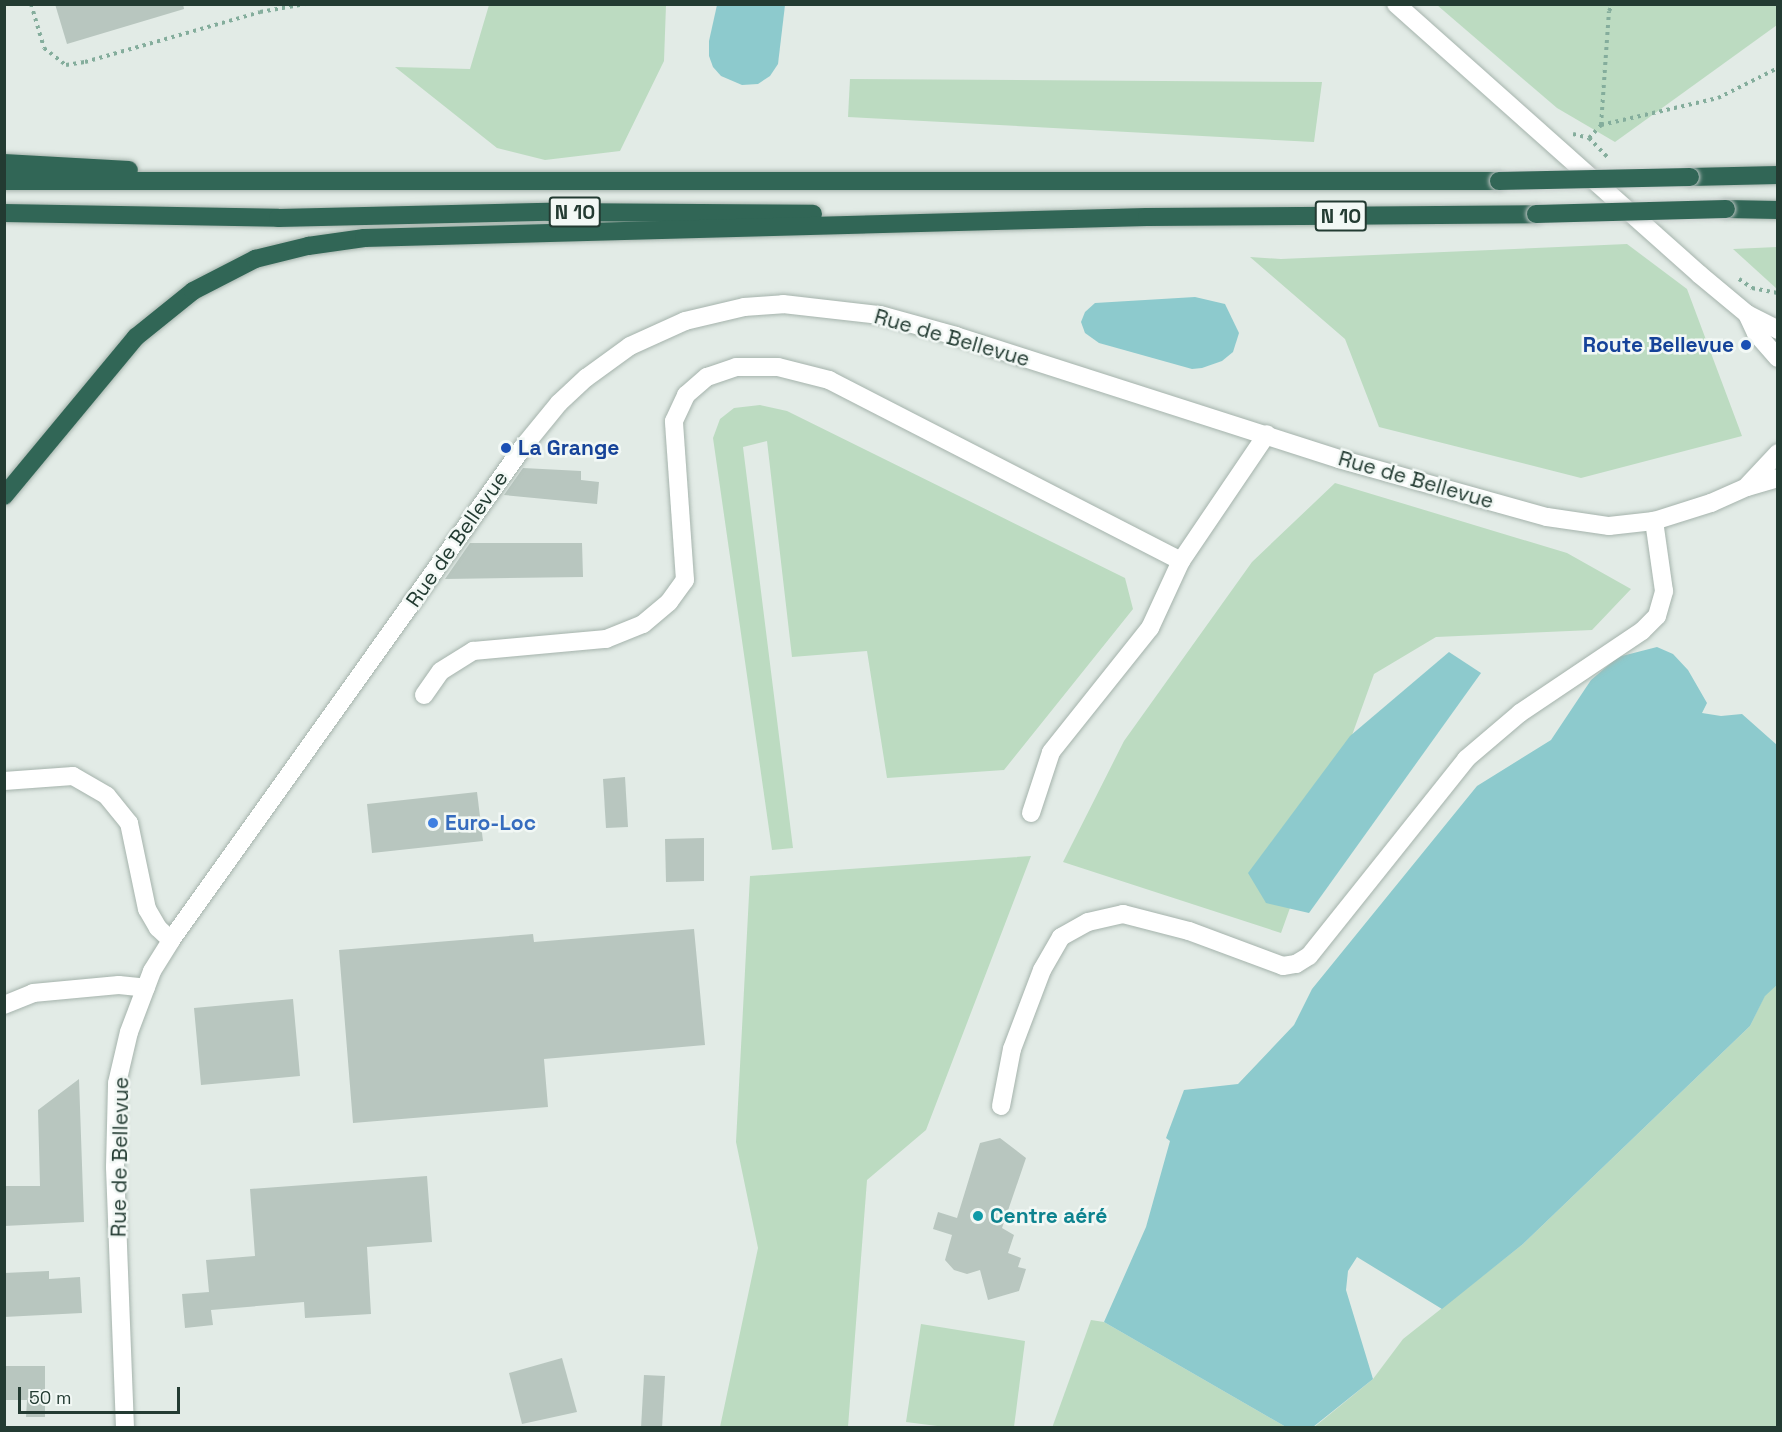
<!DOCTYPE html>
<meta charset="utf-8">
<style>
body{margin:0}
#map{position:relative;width:1782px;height:1432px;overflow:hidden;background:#e2ebe6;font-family:"Space Grotesk",sans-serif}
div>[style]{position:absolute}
.green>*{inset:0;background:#bcdbc1}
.water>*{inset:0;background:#8dcacd}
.building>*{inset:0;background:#b8c6bf}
.path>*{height:4px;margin-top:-2px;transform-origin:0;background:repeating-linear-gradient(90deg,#84ad9c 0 3px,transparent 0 7.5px)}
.roads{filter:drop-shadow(0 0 2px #a5b3ac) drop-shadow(0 0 2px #a5b3ac)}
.minor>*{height:18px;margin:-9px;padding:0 9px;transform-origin:9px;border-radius:9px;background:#fff}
.highway>*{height:18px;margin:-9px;padding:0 9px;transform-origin:9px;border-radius:9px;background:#316656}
.bridges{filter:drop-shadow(0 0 2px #c1c8c6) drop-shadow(0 0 2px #c1c8c6)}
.highway-bridge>*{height:18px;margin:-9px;padding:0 9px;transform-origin:9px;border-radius:9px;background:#316656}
.dots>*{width:16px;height:16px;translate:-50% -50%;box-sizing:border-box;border:3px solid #f2f8f5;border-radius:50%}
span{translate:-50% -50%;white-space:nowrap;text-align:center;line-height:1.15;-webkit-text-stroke:5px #f2f8f5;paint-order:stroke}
.shield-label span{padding:2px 4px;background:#f2f8f5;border:2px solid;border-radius:4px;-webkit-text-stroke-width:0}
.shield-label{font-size:20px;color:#233b32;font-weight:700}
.street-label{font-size:21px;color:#233b32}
.transit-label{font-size:21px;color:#164399;font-weight:700}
.right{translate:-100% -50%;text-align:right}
.left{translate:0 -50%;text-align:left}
.shop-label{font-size:21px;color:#366cbe;font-weight:700}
.culture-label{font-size:21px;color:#0d838f;font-weight:700}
.frame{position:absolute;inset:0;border:6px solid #233b32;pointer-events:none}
.scale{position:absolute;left:18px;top:1387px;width:162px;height:27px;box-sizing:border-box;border:3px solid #233b32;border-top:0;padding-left:8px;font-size:18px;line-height:21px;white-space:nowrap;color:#233b32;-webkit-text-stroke:4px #f2f8f5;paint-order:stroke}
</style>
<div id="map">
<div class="green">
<i style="clip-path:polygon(489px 5px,666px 5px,664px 61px,620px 151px,545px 160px,497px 148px,395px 67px,470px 69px)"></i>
<i style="clip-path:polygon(1437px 5px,1777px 5px,1777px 25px,1615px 142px,1557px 108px)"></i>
<i style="clip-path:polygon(850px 79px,1322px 82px,1314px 142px,848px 117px)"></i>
<i style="clip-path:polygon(1627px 244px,1687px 289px,1742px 436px,1581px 478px,1379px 427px,1345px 339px,1250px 257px,1281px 259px)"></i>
<i style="clip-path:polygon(1777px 247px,1777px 289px,1733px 249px)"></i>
<i style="clip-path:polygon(760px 405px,787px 411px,1125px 578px,1133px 609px,1004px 770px,887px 778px,867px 651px,792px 657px,767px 441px,743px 447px,793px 848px,772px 850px,713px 438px,720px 419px,734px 408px)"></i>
<i style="clip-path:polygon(1335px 483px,1567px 553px,1631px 589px,1592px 630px,1436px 637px,1374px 674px,1281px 933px,1063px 862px,1124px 741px,1252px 562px)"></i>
<i style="clip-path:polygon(1031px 856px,926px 1130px,867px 1180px,848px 1427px,720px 1427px,758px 1248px,736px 1142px,750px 876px)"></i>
<i style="clip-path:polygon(1777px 985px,1777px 1427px,1313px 1428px,1373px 1379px,1403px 1339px,1523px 1244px,1750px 1026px,1765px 995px)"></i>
<i style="clip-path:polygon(1091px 1320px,1104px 1322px,1286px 1427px,1052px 1428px)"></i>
<i style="clip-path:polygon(921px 1324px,1025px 1341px,1014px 1427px,945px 1427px,906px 1422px)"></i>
</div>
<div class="water">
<i style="clip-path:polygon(717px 5px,785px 5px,778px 64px,770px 76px,758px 84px,742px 85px,721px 76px,713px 67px,709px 56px,709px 41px)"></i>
<i style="clip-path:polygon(1195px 297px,1225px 304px,1239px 333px,1233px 352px,1222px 361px,1202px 368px,1192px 369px,1099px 343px,1085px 333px,1081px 322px,1085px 312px,1095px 303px)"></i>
<i style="clip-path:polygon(1657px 647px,1673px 654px,1688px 670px,1707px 703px,1702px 713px,1721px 716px,1742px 714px,1777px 745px,1777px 985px,1765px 996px,1750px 1026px,1523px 1244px,1442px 1309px,1357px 1257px,1348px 1271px,1346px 1290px,1373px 1379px,1313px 1427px,1286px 1427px,1104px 1322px,1146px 1227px,1170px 1141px,1166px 1138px,1184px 1090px,1238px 1084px,1294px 1025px,1312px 989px,1477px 786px,1551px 740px,1591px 680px,1618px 657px)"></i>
<i style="clip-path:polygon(1449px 652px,1481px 673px,1309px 913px,1266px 903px,1248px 873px,1350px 736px)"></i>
</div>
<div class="building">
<i style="clip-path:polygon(55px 4px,183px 4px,184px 9px,67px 44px)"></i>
<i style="clip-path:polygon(523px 468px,581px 471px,581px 480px,599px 482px,597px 504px,504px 495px)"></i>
<i style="clip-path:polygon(470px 543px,582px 543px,583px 577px,445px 579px)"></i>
<i style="clip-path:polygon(625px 777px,628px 827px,606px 828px,603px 779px)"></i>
<i style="clip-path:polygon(477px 792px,483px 841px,372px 853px,367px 804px)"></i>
<i style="clip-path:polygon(704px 838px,704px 881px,666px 882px,665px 839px)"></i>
<i style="clip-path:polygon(694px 929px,705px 1045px,544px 1059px,548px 1107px,353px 1123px,339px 950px,533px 934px,534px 942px)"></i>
<i style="clip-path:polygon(293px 999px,300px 1076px,201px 1085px,194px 1008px)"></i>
<i style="clip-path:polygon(79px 1079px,84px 1222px,4px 1226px,4px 1186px,40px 1186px,38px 1110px)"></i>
<i style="clip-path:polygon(1000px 1138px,1026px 1158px,1002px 1228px,1014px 1235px,1008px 1253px,1021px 1258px,1018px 1267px,1026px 1269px,1019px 1291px,988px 1300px,980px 1270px,967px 1274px,954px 1270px,945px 1260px,952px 1235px,933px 1229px,938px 1212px,957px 1218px,980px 1143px)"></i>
<i style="clip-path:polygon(427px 1176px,432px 1242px,367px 1247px,371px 1314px,305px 1318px,304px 1302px,211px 1310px,213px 1325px,185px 1328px,182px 1294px,209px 1292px,206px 1260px,255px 1256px,250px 1189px)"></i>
<i style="clip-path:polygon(49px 1271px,49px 1279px,80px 1277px,82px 1313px,4px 1317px,4px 1273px)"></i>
<i style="clip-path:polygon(562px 1358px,577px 1412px,522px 1424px,509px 1373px)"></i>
<i style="clip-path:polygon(4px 1366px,45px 1366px,45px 1417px,26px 1417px,27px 1400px,4px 1400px)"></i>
<i style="clip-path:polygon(644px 1375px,665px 1376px,662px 1428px,641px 1428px)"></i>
</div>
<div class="path">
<i style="left:31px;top:4px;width:46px;rotate:73.5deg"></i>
<i style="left:44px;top:48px;width:28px;rotate:38deg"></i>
<i style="left:66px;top:65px;width:19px;rotate:-9deg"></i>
<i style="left:85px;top:62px;width:182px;rotate:-15.9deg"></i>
<i style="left:260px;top:12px;width:46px;rotate:-10.1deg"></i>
<i style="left:1601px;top:125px;width:114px;rotate:-86deg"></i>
<i style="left:1609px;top:11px;width:8px;rotate:-60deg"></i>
<i style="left:1573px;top:134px;width:16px;rotate:14deg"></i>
<i style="left:1589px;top:138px;width:18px;rotate:-47deg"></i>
<i style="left:1601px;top:125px;width:120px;rotate:-13deg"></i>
<i style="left:1718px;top:98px;width:67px;rotate:-26.6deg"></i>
<i style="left:1589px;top:138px;width:29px;rotate:46deg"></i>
<i style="left:1739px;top:279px;width:16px;rotate:35deg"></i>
<i style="left:1752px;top:288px;width:26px;rotate:11deg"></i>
</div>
<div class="roads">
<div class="minor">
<i style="left:1396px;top:4px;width:406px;rotate:41.7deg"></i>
<i style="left:1699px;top:274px;width:62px;rotate:39.8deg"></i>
<i style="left:1747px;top:314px;width:35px;rotate:27deg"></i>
<i style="left:1747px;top:314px;width:21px;rotate:65deg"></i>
<i style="left:1756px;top:333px;width:33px;rotate:49deg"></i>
<i style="left:1748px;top:485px;width:44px;rotate:-46.8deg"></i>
<i style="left:424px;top:695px;width:29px;rotate:-55deg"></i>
<i style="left:441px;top:671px;width:38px;rotate:-32deg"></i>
<i style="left:473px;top:651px;width:134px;rotate:-5.2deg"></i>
<i style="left:606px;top:639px;width:40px;rotate:-22deg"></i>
<i style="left:643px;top:624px;width:34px;rotate:-40deg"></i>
<i style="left:669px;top:602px;width:27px;rotate:-54deg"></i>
<i style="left:685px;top:580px;width:159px;rotate:-94deg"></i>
<i style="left:674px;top:421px;width:29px;rotate:-65deg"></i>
<i style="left:686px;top:395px;width:28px;rotate:-41deg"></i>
<i style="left:707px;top:377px;width:31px;rotate:-19deg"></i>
<i style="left:736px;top:367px;width:42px"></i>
<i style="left:778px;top:367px;width:53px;rotate:14.3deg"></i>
<i style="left:829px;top:380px;width:396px;rotate:27.2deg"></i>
<i style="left:4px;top:781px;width:69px;rotate:-4.1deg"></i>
<i style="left:73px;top:776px;width:39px;rotate:30deg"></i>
<i style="left:107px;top:796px;width:35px;rotate:51deg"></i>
<i style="left:129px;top:823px;width:88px;rotate:78.2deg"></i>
<i style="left:147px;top:909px;width:22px;rotate:60deg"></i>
<i style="left:158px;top:928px;width:18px;rotate:43deg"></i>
<i style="left:1031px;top:813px;width:64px;rotate:-71.8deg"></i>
<i style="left:1051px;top:752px;width:159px;rotate:-51.4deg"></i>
<i style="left:1150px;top:628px;width:74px;rotate:-65.2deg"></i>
<i style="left:1181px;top:561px;width:153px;rotate:-55.9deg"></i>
<i style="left:4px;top:1005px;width:31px;rotate:-22deg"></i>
<i style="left:33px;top:993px;width:86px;rotate:-5.3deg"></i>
<i style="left:119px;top:985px;width:27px;rotate:6deg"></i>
<i style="left:1001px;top:1106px;width:58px;rotate:-79.1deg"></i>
<i style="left:1012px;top:1049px;width:85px;rotate:-69.2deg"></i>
<i style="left:1042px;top:970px;width:38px;rotate:-60deg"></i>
<i style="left:1061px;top:937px;width:31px;rotate:-29deg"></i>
<i style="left:1088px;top:922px;width:36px;rotate:-13deg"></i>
<i style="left:1123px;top:914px;width:68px;rotate:14.4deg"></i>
<i style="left:1189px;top:931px;width:100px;rotate:20.4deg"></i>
<i style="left:1283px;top:966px;width:13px;rotate:-9deg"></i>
<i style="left:1296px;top:964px;width:15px;rotate:-32deg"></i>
<i style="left:1309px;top:956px;width:252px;rotate:-51.4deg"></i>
<i style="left:1466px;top:759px;width:71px;rotate:-40.4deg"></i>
<i style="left:1520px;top:713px;width:147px;rotate:-33.9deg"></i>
<i style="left:1642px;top:631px;width:21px;rotate:-45deg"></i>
<i style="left:1657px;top:616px;width:26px;rotate:-74deg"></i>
<i style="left:1664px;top:591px;width:71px;rotate:-98.1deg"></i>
<i style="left:125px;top:1428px;width:261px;rotate:-92.2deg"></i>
<i style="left:115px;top:1167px;width:84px;rotate:-88.6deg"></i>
<i style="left:117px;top:1083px;width:52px;rotate:-76.8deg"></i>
<i style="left:129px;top:1032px;width:65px;rotate:-69.3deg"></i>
<i style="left:152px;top:971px;width:36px;rotate:-58deg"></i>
<i style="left:171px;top:940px;width:606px;rotate:-54.47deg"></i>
<i style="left:523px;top:447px;width:57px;rotate:-50.7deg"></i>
<i style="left:559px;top:403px;width:37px;rotate:-43deg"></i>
<i style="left:586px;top:378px;width:54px;rotate:-36deg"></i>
<i style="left:630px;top:346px;width:60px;rotate:-24.4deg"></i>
<i style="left:685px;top:321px;width:61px;rotate:-13.3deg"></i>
<i style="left:744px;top:307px;width:39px;rotate:-4deg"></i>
<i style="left:783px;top:304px;width:98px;rotate:6.5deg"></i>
<i style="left:880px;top:315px;width:79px;rotate:15.4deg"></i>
<i style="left:956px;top:336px;width:402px;rotate:17.8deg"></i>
<i style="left:1339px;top:459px;width:216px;rotate:15.6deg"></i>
<i style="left:1547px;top:517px;width:63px;rotate:8.3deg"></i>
<i style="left:1609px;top:526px;width:45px;rotate:-6.3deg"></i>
<i style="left:1654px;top:521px;width:60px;rotate:-17.5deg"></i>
<i style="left:1711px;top:503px;width:39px;rotate:-24deg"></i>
<i style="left:1747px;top:487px;width:32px;rotate:-16deg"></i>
</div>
<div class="highway">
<i style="left:4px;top:163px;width:125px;rotate:3.2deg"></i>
<i style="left:1690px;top:177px;width:88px;rotate:-1.3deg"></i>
<i style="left:4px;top:181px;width:1495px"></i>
<i style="left:1726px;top:209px;width:52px;rotate:1.1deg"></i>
<i style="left:4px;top:213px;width:274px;rotate:1deg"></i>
<i style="left:278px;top:218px;width:271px;rotate:-1.3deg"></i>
<i style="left:549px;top:212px;width:264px;rotate:0.4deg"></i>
<i style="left:4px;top:496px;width:207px;rotate:-50.3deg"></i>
<i style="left:136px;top:337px;width:73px;rotate:-38.9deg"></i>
<i style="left:193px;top:291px;width:70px;rotate:-27.3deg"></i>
<i style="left:255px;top:259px;width:55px;rotate:-13.8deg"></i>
<i style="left:308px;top:246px;width:57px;rotate:-8.1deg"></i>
<i style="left:364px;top:238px;width:783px;rotate:-1.54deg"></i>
<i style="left:1147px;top:217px;width:389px;rotate:-0.4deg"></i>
</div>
</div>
<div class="bridges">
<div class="highway-bridge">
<i style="left:1499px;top:181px;width:191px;rotate:-1.2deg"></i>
<i style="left:1536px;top:214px;width:190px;rotate:-1.5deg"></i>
</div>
</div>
<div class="dots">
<i style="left:1746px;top:345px;background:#1a4fb4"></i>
<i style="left:506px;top:448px;background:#1a4fb4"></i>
<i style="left:433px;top:823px;background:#3f7fe0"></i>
<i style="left:978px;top:1216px;background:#0f9aa8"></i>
</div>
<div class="shield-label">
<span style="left:575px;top:212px">N 10</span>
<span style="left:1341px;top:216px">N 10</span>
</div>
<div class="street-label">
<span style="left:952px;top:338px;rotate:16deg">Rue de Bellevue</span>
<span style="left:1416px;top:480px;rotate:16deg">Rue de Bellevue</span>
<span style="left:457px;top:539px;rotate:-55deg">Rue de Bellevue</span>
<span style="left:120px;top:1157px;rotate:-89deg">Rue de Bellevue</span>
</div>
<div class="transit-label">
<span class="right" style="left:1734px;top:345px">Route Bellevue</span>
<span class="left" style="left:518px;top:448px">La Grange</span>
</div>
<div class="shop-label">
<span class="left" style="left:445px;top:823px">Euro-Loc</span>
</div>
<div class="culture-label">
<span class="left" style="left:990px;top:1216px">Centre aéré</span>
</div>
<div class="frame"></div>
<div class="scale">50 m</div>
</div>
